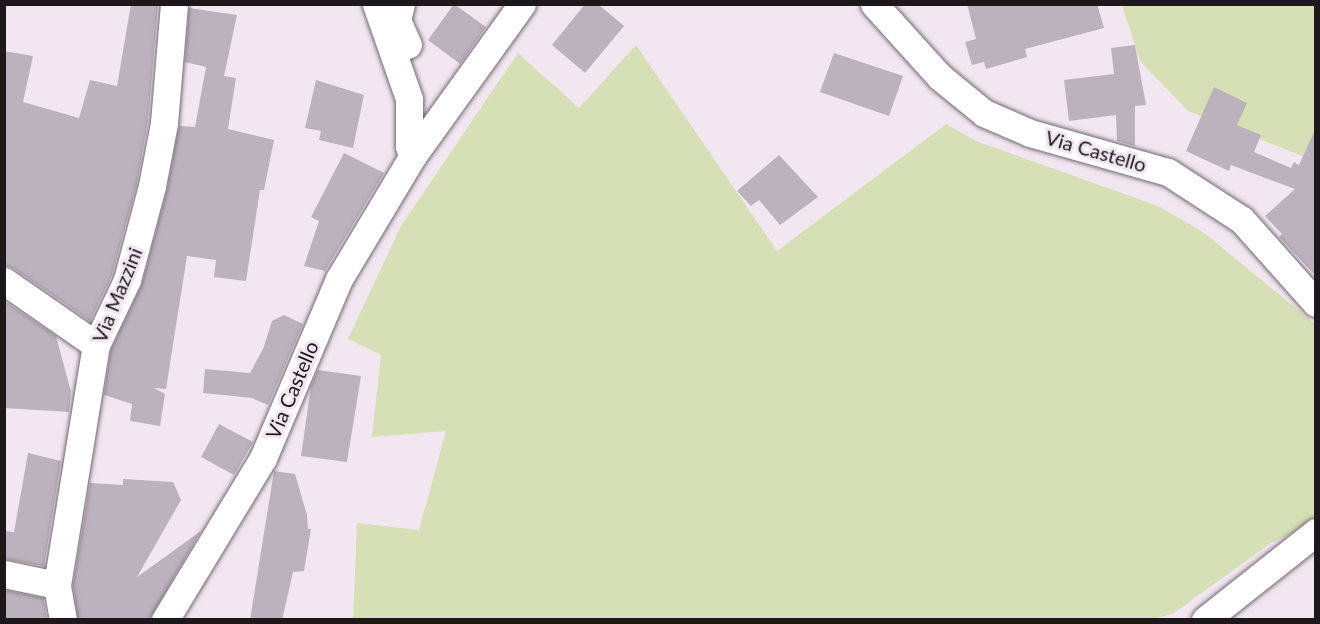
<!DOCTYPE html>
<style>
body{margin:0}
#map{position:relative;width:1320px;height:624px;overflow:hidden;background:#f2e7f0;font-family:Lato,sans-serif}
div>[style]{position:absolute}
.green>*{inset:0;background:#d7dfb7}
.building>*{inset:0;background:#bbb2bd}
.roads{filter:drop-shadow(0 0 2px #726871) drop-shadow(0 0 2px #726871)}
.minor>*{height:27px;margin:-13.5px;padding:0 13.5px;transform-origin:13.5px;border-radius:13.5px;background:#fff}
span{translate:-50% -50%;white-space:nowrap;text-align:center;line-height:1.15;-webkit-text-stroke:6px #f2e7f0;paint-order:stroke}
.street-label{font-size:20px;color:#1c181c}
.frame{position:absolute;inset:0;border:6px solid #1c181c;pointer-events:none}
</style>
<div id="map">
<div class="green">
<i style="clip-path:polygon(1122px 5px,1315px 5px,1315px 161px,1188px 111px,1140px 61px)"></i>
<i style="clip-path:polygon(636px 45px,777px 251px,946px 124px,976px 141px,1158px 206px,1203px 232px,1315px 324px,1315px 523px,1271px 543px,1174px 613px,1155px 619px,353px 619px,357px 523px,419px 530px,446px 431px,372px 437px,381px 355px,348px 339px,401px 226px,518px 53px,579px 108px)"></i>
</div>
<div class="building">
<i style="clip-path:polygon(131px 4px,158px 4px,148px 121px,137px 183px,112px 275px,90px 321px,13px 268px,4px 265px,4px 51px,33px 56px,23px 102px,79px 118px,90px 80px,117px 86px)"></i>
<i style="clip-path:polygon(454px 4px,486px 27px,460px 64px,428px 40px)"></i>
<i style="clip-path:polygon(585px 4px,598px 4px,624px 26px,585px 73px,552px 45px)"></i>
<i style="clip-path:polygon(967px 4px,1097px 4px,1104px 28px,1025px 49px,1027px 57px,986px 69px,984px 62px,972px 65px,965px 42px,976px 39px)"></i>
<i style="clip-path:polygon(189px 8px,237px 15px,224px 76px,236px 78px,228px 129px,274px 140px,264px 190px,260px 190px,246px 281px,214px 277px,216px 260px,187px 256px,166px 389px,154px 388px,165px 394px,160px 426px,130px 421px,132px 404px,104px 395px,111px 350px,142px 284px,167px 190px,179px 126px,195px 127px,206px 67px,185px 62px)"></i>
<i style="clip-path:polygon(1135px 45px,1146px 105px,1135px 106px,1135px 146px,1117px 141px,1116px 115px,1069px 121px,1064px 80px,1114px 74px,1111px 48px)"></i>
<i style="clip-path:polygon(834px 53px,903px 76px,889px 116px,820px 92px)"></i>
<i style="clip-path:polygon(316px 80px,364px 95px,353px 148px,319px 140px,321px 131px,305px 128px)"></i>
<i style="clip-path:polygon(1214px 87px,1247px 103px,1237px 125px,1261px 135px,1254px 152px,1291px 168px,1294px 162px,1299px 165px,1316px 128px,1316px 276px,1279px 237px,1282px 234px,1265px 216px,1295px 189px,1231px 165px,1229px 171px,1186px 151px)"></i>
<i style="clip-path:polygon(344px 153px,384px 173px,325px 271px,304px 266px,319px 221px,311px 217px)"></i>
<i style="clip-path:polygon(779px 155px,818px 197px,780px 225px,759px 200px,751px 206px,737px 191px)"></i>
<i style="clip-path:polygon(4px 301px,56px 336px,71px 392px,69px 412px,4px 408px)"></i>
<i style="clip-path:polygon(284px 315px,303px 324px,268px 405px,252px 398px,203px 393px,205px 369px,250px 373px,263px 349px,272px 321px)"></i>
<i style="clip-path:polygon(318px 370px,361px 376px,347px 462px,301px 456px,311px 386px)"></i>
<i style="clip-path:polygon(219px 424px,253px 442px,234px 475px,201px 457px)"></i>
<i style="clip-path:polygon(28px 453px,61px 461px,44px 566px,4px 559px,4px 531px,14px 532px)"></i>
<i style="clip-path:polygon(274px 471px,295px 474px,307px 515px,308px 529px,311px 529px,304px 571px,293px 572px,282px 620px,250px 620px)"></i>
<i style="clip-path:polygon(123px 479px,173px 482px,181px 500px,137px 577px,201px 531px,149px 620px,78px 620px,73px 585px,90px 483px,123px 485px)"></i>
<i style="clip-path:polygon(4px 590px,43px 598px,47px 620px,4px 620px)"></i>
</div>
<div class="roads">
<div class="minor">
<i style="left:376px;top:4px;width:101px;rotate:70.8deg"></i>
<i style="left:409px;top:99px;width:47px;rotate:90deg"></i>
<i style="left:409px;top:146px;width:11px;rotate:75deg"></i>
<i style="left:401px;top:4px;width:16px;rotate:104deg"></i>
<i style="left:397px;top:20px;width:27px;rotate:66deg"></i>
<i style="left:874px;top:4px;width:98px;rotate:47.9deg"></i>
<i style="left:940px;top:77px;width:57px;rotate:39.3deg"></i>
<i style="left:984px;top:113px;width:50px;rotate:23.5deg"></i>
<i style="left:1030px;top:133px;width:143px;rotate:15.8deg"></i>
<i style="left:1168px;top:172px;width:88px;rotate:33deg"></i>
<i style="left:1242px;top:220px;width:111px;rotate:48.3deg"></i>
<i style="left:4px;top:281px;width:112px;rotate:34.8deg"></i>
<i style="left:4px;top:574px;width:54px;rotate:11.7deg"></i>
<i style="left:63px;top:620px;width:36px;rotate:-100deg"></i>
<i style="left:57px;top:585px;width:243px;rotate:-80.8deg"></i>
<i style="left:96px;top:345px;width:72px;rotate:-64.5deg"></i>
<i style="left:127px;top:280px;width:97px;rotate:-75.1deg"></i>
<i style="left:152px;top:186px;width:64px;rotate:-79.2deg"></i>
<i style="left:164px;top:123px;width:119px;rotate:-85.2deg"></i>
<i style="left:165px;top:620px;width:189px;rotate:-58.8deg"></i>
<i style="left:263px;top:458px;width:194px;rotate:-67deg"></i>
<i style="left:339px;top:279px;width:142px;rotate:-59.1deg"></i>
<i style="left:412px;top:157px;width:188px;rotate:-54.3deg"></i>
<i style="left:1205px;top:620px;width:142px;rotate:-38.4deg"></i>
</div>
</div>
<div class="street-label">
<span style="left:1096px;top:151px;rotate:16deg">Via Castello</span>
<span style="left:117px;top:295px;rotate:-68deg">Via Mazzini</span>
<span style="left:292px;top:390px;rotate:-67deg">Via Castello</span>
</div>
<div class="frame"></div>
</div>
